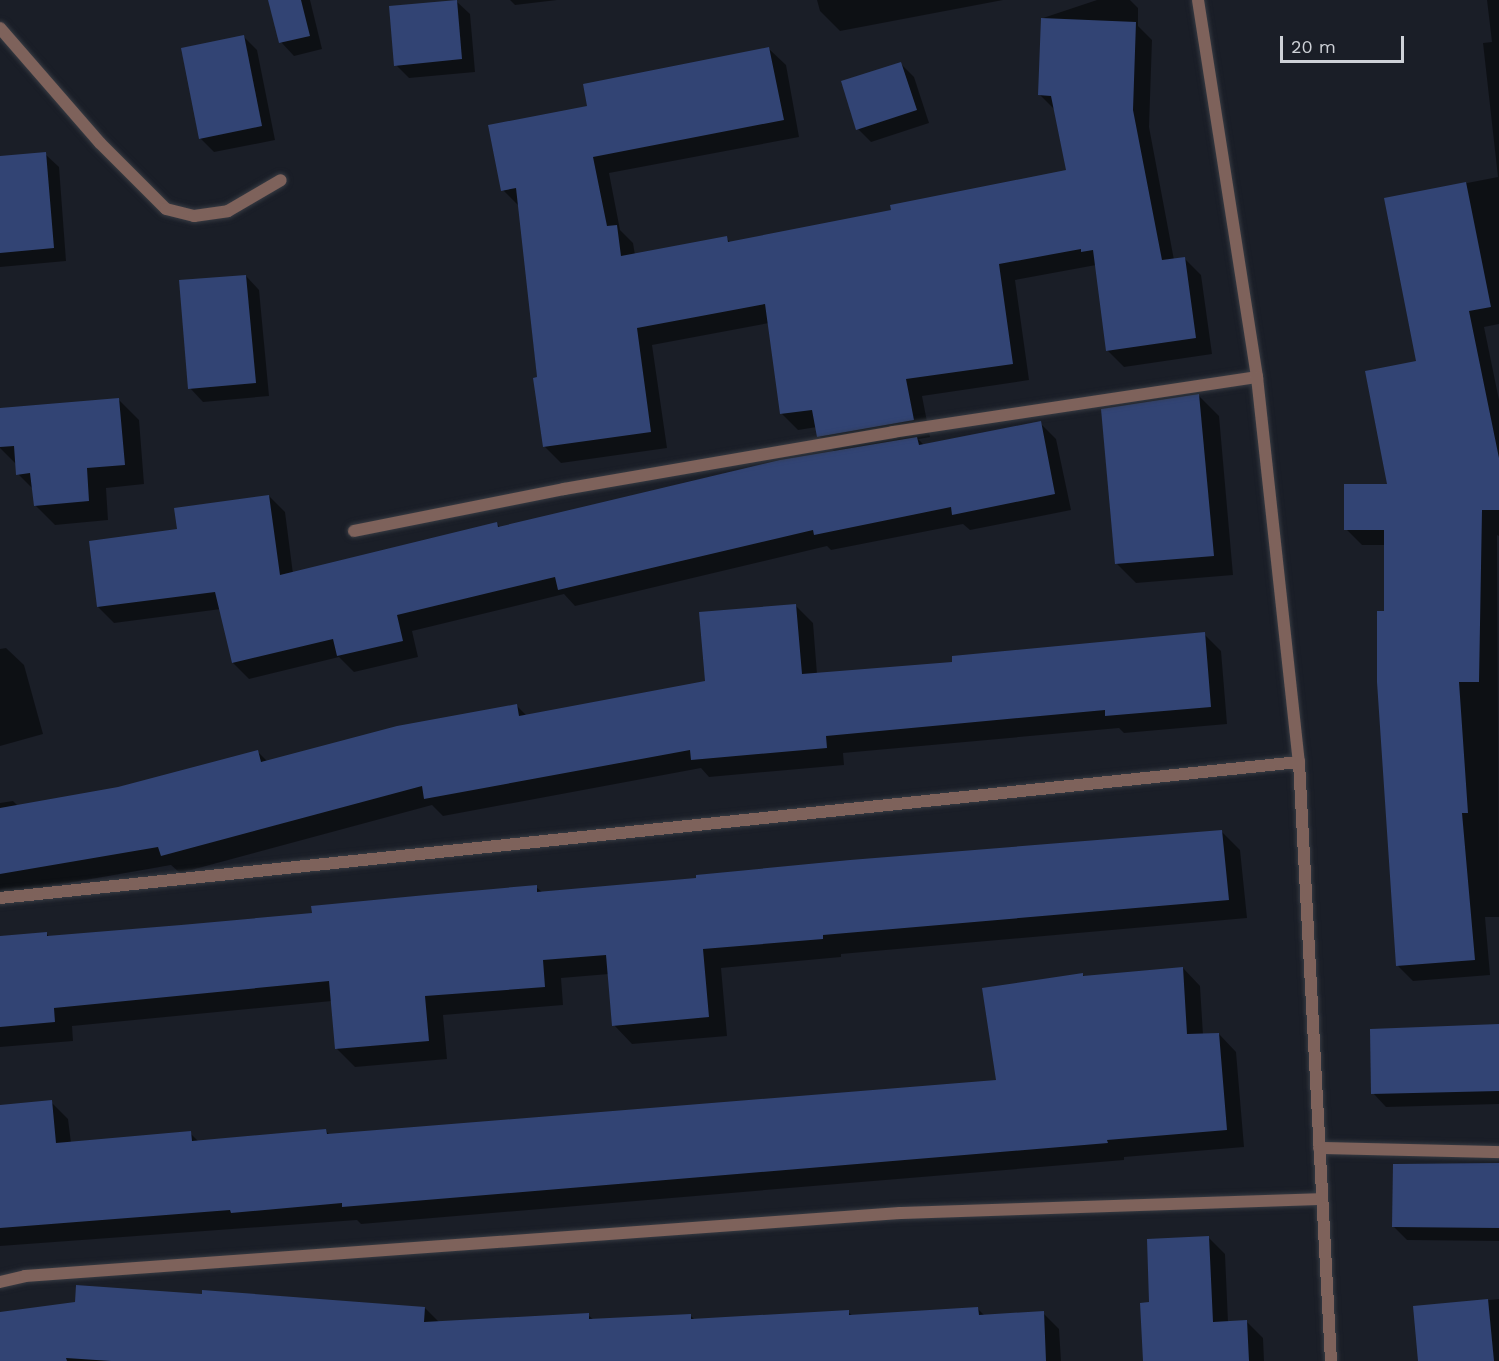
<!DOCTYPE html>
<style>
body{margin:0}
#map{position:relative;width:1499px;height:1361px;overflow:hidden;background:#1a1e27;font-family:"Work Sans",sans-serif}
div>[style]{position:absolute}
.shadow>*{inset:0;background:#0007}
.building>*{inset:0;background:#324474}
.roads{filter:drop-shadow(0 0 2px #373b43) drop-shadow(0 0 2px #373b43)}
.minor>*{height:12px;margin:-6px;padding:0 6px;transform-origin:6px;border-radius:6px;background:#7e625b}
.tertiary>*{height:12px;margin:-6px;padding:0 6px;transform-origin:6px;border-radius:6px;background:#7e625b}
span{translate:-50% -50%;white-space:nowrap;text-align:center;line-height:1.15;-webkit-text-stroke:4.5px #1a1e27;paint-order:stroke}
.scale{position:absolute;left:1280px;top:36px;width:124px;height:27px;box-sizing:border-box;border:3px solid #ced1d7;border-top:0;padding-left:8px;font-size:18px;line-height:21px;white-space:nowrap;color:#ced1d7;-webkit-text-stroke:4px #1a1e27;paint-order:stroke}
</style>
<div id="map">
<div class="shadow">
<i style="clip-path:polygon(270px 0,310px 0,322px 49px,294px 56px,281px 42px)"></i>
<i style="clip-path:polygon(510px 0,557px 0,515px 5px)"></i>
<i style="clip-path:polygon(817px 0,1003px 0,840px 31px,820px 11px)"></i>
<i style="clip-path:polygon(1097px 0,1130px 0,1138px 8px,1138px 26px,1152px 40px,1149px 127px,1174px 260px,1185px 259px,1201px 275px,1212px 354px,1124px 367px,1107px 350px,1096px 265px,1015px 280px,1029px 380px,922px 396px,930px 437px,918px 439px,925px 446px,1040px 423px,1056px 439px,1071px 510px,970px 530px,963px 524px,831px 550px,827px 546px,575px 606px,564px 594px,412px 631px,418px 657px,354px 672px,339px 657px,249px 679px,233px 663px,221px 609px,114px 623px,98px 607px,178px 531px,269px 496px,285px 512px,293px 574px,496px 523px,501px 528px,835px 452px,819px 436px,817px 427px,798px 430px,781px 413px,769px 323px,652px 345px,667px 448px,561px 463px,544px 446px,520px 207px,503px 190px,588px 108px,769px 49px,786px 65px,799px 137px,609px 173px,620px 230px,633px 243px,635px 255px,726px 238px,731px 243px,892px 211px,1067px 171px,1056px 111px,1040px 95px,1043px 18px)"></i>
<i style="clip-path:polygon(1487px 0,1499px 0,1499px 324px,1484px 327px,1499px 400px,1499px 536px,1497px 535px,1499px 917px,1485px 917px,1490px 975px,1413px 981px,1398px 966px,1386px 545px,1362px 545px,1346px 529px,1388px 485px,1417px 362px,1385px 199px,1498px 177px,1483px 43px,1492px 42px)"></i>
<i style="clip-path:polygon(456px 1px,470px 14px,475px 72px,409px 78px,396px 65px)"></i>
<i style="clip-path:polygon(244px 37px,257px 50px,275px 140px,214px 152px,200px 138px)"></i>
<i style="clip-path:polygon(901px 64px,914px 77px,929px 123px,871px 142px,858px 129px)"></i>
<i style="clip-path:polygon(45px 154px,59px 167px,66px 261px,0 267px,0 158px)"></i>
<i style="clip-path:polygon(246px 276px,259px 290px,269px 396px,203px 402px,190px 388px)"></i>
<i style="clip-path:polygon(1199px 396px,1219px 416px,1233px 575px,1136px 583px,1116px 563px)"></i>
<i style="clip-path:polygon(119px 400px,139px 420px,144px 484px,106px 488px,108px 520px,55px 525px,35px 505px,34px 490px,18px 474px,17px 465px,0 448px,0 410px)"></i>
<i style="clip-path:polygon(796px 606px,813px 623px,817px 674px,954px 663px,1204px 634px,1221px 651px,1227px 724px,1124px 733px,1119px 728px,843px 753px,844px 765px,709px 777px,701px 768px,443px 816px,432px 805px,180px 873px,171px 865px,0 895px,0 803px,13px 801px,19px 807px,118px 789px,257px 751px,268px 762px,517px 706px,527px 716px,706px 683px)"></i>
<i style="clip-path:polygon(6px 648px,24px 665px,43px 734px,0 746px,0 649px)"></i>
<i style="clip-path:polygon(1222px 832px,1240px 850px,1247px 918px,841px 954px,841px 957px,721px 968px,727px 1036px,632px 1044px,614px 1025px,609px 974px,561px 978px,563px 1005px,443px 1015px,447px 1059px,355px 1067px,337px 1049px,332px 1001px,72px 1026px,73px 1041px,0 1047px,0 938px,47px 934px,50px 938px,313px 915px,536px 887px,543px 893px)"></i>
<i style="clip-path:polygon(1183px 968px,1200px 986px,1203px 1035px,1219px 1034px,1236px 1052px,1244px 1147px,1124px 1157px,1124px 1160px,361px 1224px,357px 1220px,0 1246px,0 1107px,51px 1102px,68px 1119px,71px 1143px,190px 1133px,199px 1142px,326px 1131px,330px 1135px,998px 1082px,1083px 975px,1085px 977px)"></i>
<i style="clip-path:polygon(1499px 1025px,1499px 1104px,1386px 1107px,1373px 1093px)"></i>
<i style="clip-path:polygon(1499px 1165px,1499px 1241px,1407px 1240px,1394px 1227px)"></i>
<i style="clip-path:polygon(1208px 1237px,1225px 1254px,1228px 1322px,1246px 1321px,1263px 1338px,1264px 1361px,1144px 1361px,1151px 1304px)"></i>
<i style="clip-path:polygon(1499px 1299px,1499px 1361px,1419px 1361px,1415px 1308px)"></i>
<i style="clip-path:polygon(425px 1308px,439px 1322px,588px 1315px,594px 1320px,690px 1315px,695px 1320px,848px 1312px,853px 1316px,978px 1309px,985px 1316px,1043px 1313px,1059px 1329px,1061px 1361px,0 1361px,0 1314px)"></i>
</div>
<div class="building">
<i style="clip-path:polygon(268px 0,301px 0,310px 36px,279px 43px)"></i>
<i style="clip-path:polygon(457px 0,462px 59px,394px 66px,389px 6px)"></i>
<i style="clip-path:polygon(1041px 18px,1136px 22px,1133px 110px,1162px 260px,1185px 257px,1196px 338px,1106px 351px,1093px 250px,1081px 252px,1081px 249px,999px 264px,1013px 364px,906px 379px,914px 420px,817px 437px,812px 410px,780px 414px,765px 304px,637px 328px,651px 432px,543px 447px,533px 378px,537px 377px,516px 188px,501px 191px,488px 125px,587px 106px,583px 84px,769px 47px,784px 120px,593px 157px,607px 226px,617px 225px,621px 256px,727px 236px,728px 242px,891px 210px,890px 205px,1066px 170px,1051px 96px,1038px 95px)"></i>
<i style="clip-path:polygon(244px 35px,262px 126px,199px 139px,181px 48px)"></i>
<i style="clip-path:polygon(901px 62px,917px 110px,856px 130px,841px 81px)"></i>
<i style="clip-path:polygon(46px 152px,54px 248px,0 253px,0 156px)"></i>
<i style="clip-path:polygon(1466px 182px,1491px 307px,1469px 311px,1499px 458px,1499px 510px,1482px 510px,1479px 682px,1459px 682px,1468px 813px,1462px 813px,1475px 960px,1396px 966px,1377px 682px,1377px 611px,1384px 611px,1384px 530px,1344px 530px,1344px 484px,1387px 484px,1365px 371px,1416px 361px,1384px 198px)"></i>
<i style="clip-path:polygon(246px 275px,256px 383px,188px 389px,179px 280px)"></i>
<i style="clip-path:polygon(1199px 394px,1214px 556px,1115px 564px,1101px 409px)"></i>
<i style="clip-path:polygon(119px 398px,125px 465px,87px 468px,89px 501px,34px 506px,30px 473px,16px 475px,14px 446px,0 447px,0 408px)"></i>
<i style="clip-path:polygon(1041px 421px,1055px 494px,952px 515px,951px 507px,814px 535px,813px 530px,558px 590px,555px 577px,397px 615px,403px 641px,337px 656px,333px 639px,232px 663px,215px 592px,97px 607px,89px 541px,177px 529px,174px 508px,269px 495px,280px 575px,497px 522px,498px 527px,780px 460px,917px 437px,919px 445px)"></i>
<i style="clip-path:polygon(796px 604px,802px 674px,952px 662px,952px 656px,1205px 632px,1211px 707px,1105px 716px,1105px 710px,826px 736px,827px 748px,691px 760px,690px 750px,424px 799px,422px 786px,161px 856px,158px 847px,0 874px,0 808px,118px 787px,258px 750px,261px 762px,397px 726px,517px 704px,519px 716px,705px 681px,699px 612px)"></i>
<i style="clip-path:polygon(1222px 830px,1229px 900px,823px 935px,823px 939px,703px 949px,709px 1017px,612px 1026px,606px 955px,543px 960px,545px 987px,425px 996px,429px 1041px,335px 1049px,329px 981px,54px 1008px,55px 1022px,0 1027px,0 936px,47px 932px,47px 936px,181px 925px,312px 913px,311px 906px,426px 895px,537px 885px,537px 892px,696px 878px,696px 875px,850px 860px)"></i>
<i style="clip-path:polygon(1183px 967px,1187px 1034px,1219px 1033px,1227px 1130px,1107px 1140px,1108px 1143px,342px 1207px,342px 1203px,231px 1213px,230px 1210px,0 1228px,0 1105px,52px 1100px,56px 1143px,191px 1131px,192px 1141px,326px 1129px,327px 1134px,996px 1080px,982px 988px,1083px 973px,1083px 976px)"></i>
<i style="clip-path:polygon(1499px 1024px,1499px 1091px,1371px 1094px,1370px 1029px)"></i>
<i style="clip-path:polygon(1499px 1163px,1499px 1228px,1392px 1227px,1393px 1164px)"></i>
<i style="clip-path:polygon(1209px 1236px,1213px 1322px,1247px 1320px,1249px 1361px,1143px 1361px,1140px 1303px,1149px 1302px,1147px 1239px)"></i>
<i style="clip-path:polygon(76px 1285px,202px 1294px,202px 1290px,425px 1307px,424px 1322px,589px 1313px,589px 1319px,691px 1314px,691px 1319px,849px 1310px,849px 1315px,978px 1307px,979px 1315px,1044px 1311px,1046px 1361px,111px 1361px,66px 1358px,67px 1361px,0 1361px,0 1312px,75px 1302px)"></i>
<i style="clip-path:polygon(1488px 1299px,1494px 1361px,1418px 1361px,1413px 1306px)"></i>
</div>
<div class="roads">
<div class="minor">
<i style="left:0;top:28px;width:152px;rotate:49deg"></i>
<i style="left:100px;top:143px;width:93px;rotate:45deg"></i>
<i style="left:166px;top:209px;width:29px;rotate:14deg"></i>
<i style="left:194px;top:216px;width:34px;rotate:-8deg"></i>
<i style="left:228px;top:211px;width:61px;rotate:-30.3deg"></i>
<i style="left:354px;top:531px;width:214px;rotate:-11.3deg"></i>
<i style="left:564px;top:489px;width:334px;rotate:-9.8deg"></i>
<i style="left:893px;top:432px;width:368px;rotate:-8.6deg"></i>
<i style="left:0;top:898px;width:1306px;rotate:-5.98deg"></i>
<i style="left:1319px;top:1148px;width:180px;rotate:1.3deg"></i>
<i style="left:0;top:1282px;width:26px;rotate:-13deg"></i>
<i style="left:25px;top:1276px;width:877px;rotate:-4.12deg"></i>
<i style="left:900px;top:1213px;width:420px;rotate:-1.9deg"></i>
</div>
<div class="tertiary">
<i style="left:1198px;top:0;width:382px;rotate:81.1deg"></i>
<i style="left:1257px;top:377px;width:387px;rotate:83.8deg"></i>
<i style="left:1299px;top:762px;width:600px;rotate:86.94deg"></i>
</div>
</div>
<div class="scale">20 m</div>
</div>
